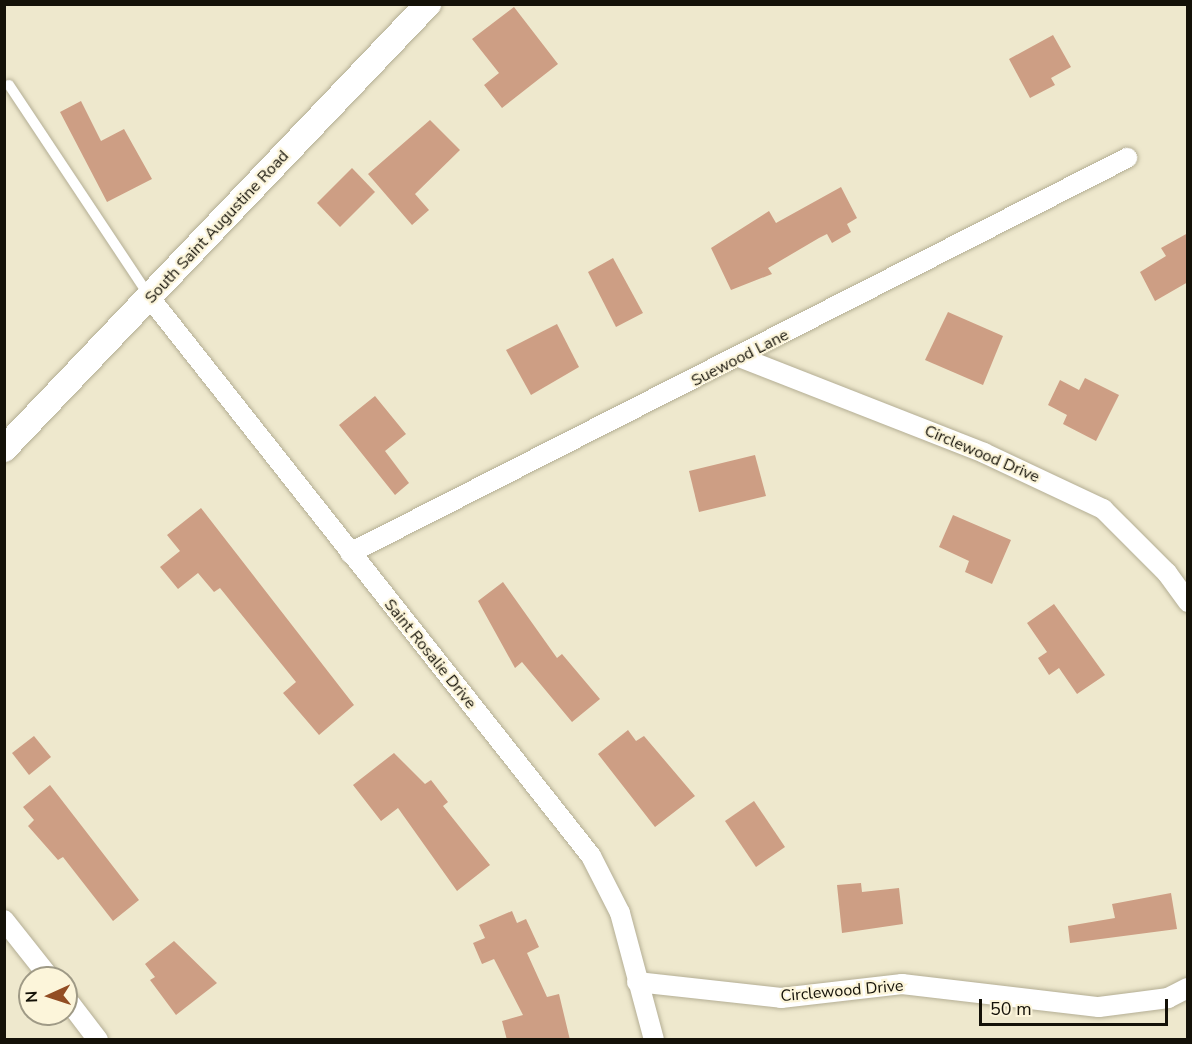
<!DOCTYPE html>
<style>
body{margin:0}
#map{position:relative;width:1192px;height:1044px;overflow:hidden;background:#eee8cd;font-family:"Nunito Sans",sans-serif}
div>[style]{position:absolute}
.building>*{inset:0;background:#cd9e84}
.roads{filter:drop-shadow(0 0 2px #b4ae94) drop-shadow(0 0 2px #b4ae94)}
.service>*{height:10px;margin:-5px;padding:0 5px;transform-origin:5px;border-radius:5px;background:#fff}
.minor>*{height:20px;margin:-10px;padding:0 10px;transform-origin:10px;border-radius:10px;background:#fff}
.tertiary>*{height:26px;margin:-13px;padding:0 13px;transform-origin:13px;border-radius:13px;background:#fff}
span{translate:-50% -50%;white-space:nowrap;text-align:center;line-height:1.15;-webkit-text-stroke:4.5px #fcf5da;paint-order:stroke}
.street-label{font-size:16px;color:#141108}
.frame{position:absolute;inset:0;border:6px solid #141108;pointer-events:none}
.north{position:absolute;left:18px;top:966px;width:60px;height:60px;box-sizing:border-box;background:#fcf5da;border:2px solid #9f9a86;border-radius:50%;rotate:267deg;font-size:16px;font-weight:700;line-height:24px;text-align:center;color:#141108}
.north::after{content:'';display:block;margin:auto;width:21px;height:27px;background:#924d23;clip-path:polygon(50% 0,100% 100%,50% 72%,0 100%)}
.scale{position:absolute;left:979px;top:999px;width:189px;height:27px;box-sizing:border-box;border:3px solid #141108;border-top:0;padding-left:8px;font-size:18px;line-height:21px;white-space:nowrap;color:#141108;-webkit-text-stroke:4px #fcf5da;paint-order:stroke}
</style>
<div id="map">
<div class="building">
<i style="clip-path:polygon(514px 7px,558px 64px,502px 108px,484px 85px,499px 73px,472px 39px)"></i>
<i style="clip-path:polygon(1053px 35px,1071px 67px,1051px 78px,1055px 85px,1030px 98px,1009px 59px)"></i>
<i style="clip-path:polygon(81px 101px,101px 141px,124px 129px,152px 179px,107px 202px,60px 112px)"></i>
<i style="clip-path:polygon(430px 120px,460px 150px,415px 194px,429px 210px,412px 225px,368px 174px)"></i>
<i style="clip-path:polygon(352px 168px,375px 192px,340px 227px,317px 203px)"></i>
<i style="clip-path:polygon(841px 187px,857px 218px,847px 224px,851px 232px,832px 243px,827px 234px,819px 238px,768px 268px,772px 274px,731px 290px,711px 248px,769px 211px,776px 223px)"></i>
<i style="clip-path:polygon(1188px 233px,1188px 282px,1155px 301px,1140px 272px,1166px 256px,1161px 248px)"></i>
<i style="clip-path:polygon(613px 258px,643px 313px,616px 327px,588px 272px)"></i>
<i style="clip-path:polygon(948px 312px,1003px 336px,983px 385px,925px 360px)"></i>
<i style="clip-path:polygon(557px 324px,579px 367px,531px 395px,506px 350px)"></i>
<i style="clip-path:polygon(1085px 378px,1119px 395px,1096px 441px,1063px 424px,1067px 415px,1048px 405px,1060px 380px,1079px 390px)"></i>
<i style="clip-path:polygon(375px 396px,406px 434px,385px 451px,409px 483px,395px 495px,339px 425px)"></i>
<i style="clip-path:polygon(755px 455px,766px 496px,699px 512px,689px 471px)"></i>
<i style="clip-path:polygon(201px 508px,354px 705px,319px 735px,283px 693px,296px 682px,220px 588px,214px 592px,198px 573px,178px 589px,160px 567px,180px 551px,167px 535px)"></i>
<i style="clip-path:polygon(953px 515px,1011px 540px,992px 584px,965px 572px,969px 561px,939px 547px)"></i>
<i style="clip-path:polygon(503px 582px,557px 658px,562px 654px,600px 699px,572px 722px,522px 662px,515px 668px,478px 601px)"></i>
<i style="clip-path:polygon(1054px 604px,1105px 675px,1077px 694px,1059px 668px,1049px 675px,1038px 658px,1047px 652px,1027px 623px)"></i>
<i style="clip-path:polygon(628px 730px,636px 741px,644px 736px,695px 796px,655px 827px,598px 754px)"></i>
<i style="clip-path:polygon(34px 736px,51px 757px,29px 775px,12px 753px)"></i>
<i style="clip-path:polygon(394px 753px,425px 784px,431px 780px,448px 802px,443px 806px,490px 865px,457px 891px,398px 808px,381px 821px,353px 785px)"></i>
<i style="clip-path:polygon(50px 785px,139px 900px,113px 921px,63px 857px,58px 860px,28px 826px,34px 820px,23px 807px)"></i>
<i style="clip-path:polygon(754px 801px,785px 847px,756px 867px,725px 821px)"></i>
<i style="clip-path:polygon(861px 883px,862px 892px,899px 888px,903px 924px,842px 933px,837px 885px)"></i>
<i style="clip-path:polygon(1171px 893px,1177px 929px,1070px 943px,1068px 926px,1115px 918px,1112px 904px)"></i>
<i style="clip-path:polygon(512px 911px,517px 923px,526px 919px,539px 947px,527px 953px,547px 997px,559px 994px,570px 1040px,507px 1040px,502px 1021px,523px 1015px,494px 959px,482px 964px,473px 943px,485px 938px,479px 925px)"></i>
<i style="clip-path:polygon(174px 941px,217px 983px,176px 1015px,150px 980px,155px 977px,145px 964px)"></i>
</div>
<div class="roads">
<div class="service">
<i style="left:9px;top:85px;width:255px;rotate:56.4deg"></i>
</div>
<div class="minor">
<i style="left:150px;top:298px;width:711px;rotate:51.68deg"></i>
<i style="left:591px;top:856px;width:64px;rotate:63deg"></i>
<i style="left:620px;top:913px;width:131px;rotate:75deg"></i>
<i style="left:742px;top:358px;width:260px;rotate:21.4deg"></i>
<i style="left:984px;top:453px;width:132px;rotate:25.2deg"></i>
<i style="left:1103px;top:509px;width:91px;rotate:45deg"></i>
<i style="left:1167px;top:573px;width:36px;rotate:54deg"></i>
<i style="left:350px;top:553px;width:872px;rotate:-26.95deg"></i>
<i style="left:4px;top:920px;width:74px;rotate:51.6deg"></i>
<i style="left:637px;top:982px;width:145px;rotate:6.3deg"></i>
<i style="left:781px;top:998px;width:122px;rotate:-6.6deg"></i>
<i style="left:902px;top:984px;width:198px;rotate:6.7deg"></i>
<i style="left:1099px;top:1007px;width:70px;rotate:-7.4deg"></i>
<i style="left:1168px;top:998px;width:22px;rotate:-27deg"></i>
<i style="left:66px;top:998px;width:53px;rotate:52.7deg"></i>
</div>
<div class="tertiary">
<i style="left:4px;top:449px;width:615px;rotate:-46.38deg"></i>
</div>
</div>
<div class="street-label">
<span style="left:217px;top:227px;rotate:-47deg">South Saint Augustine Road</span>
<span style="left:740px;top:358px;rotate:-27deg">Suewood Lane</span>
<span style="left:982px;top:454px;rotate:23deg">Circlewood Drive</span>
<span style="left:430px;top:654px;rotate:51deg">Saint Rosalie Drive</span>
<span style="left:842px;top:991px;rotate:-5deg">Circlewood Drive</span>
</div>
<div class="frame"></div>
<div class="north">N</div>
<div class="scale">50 m</div>
</div>
